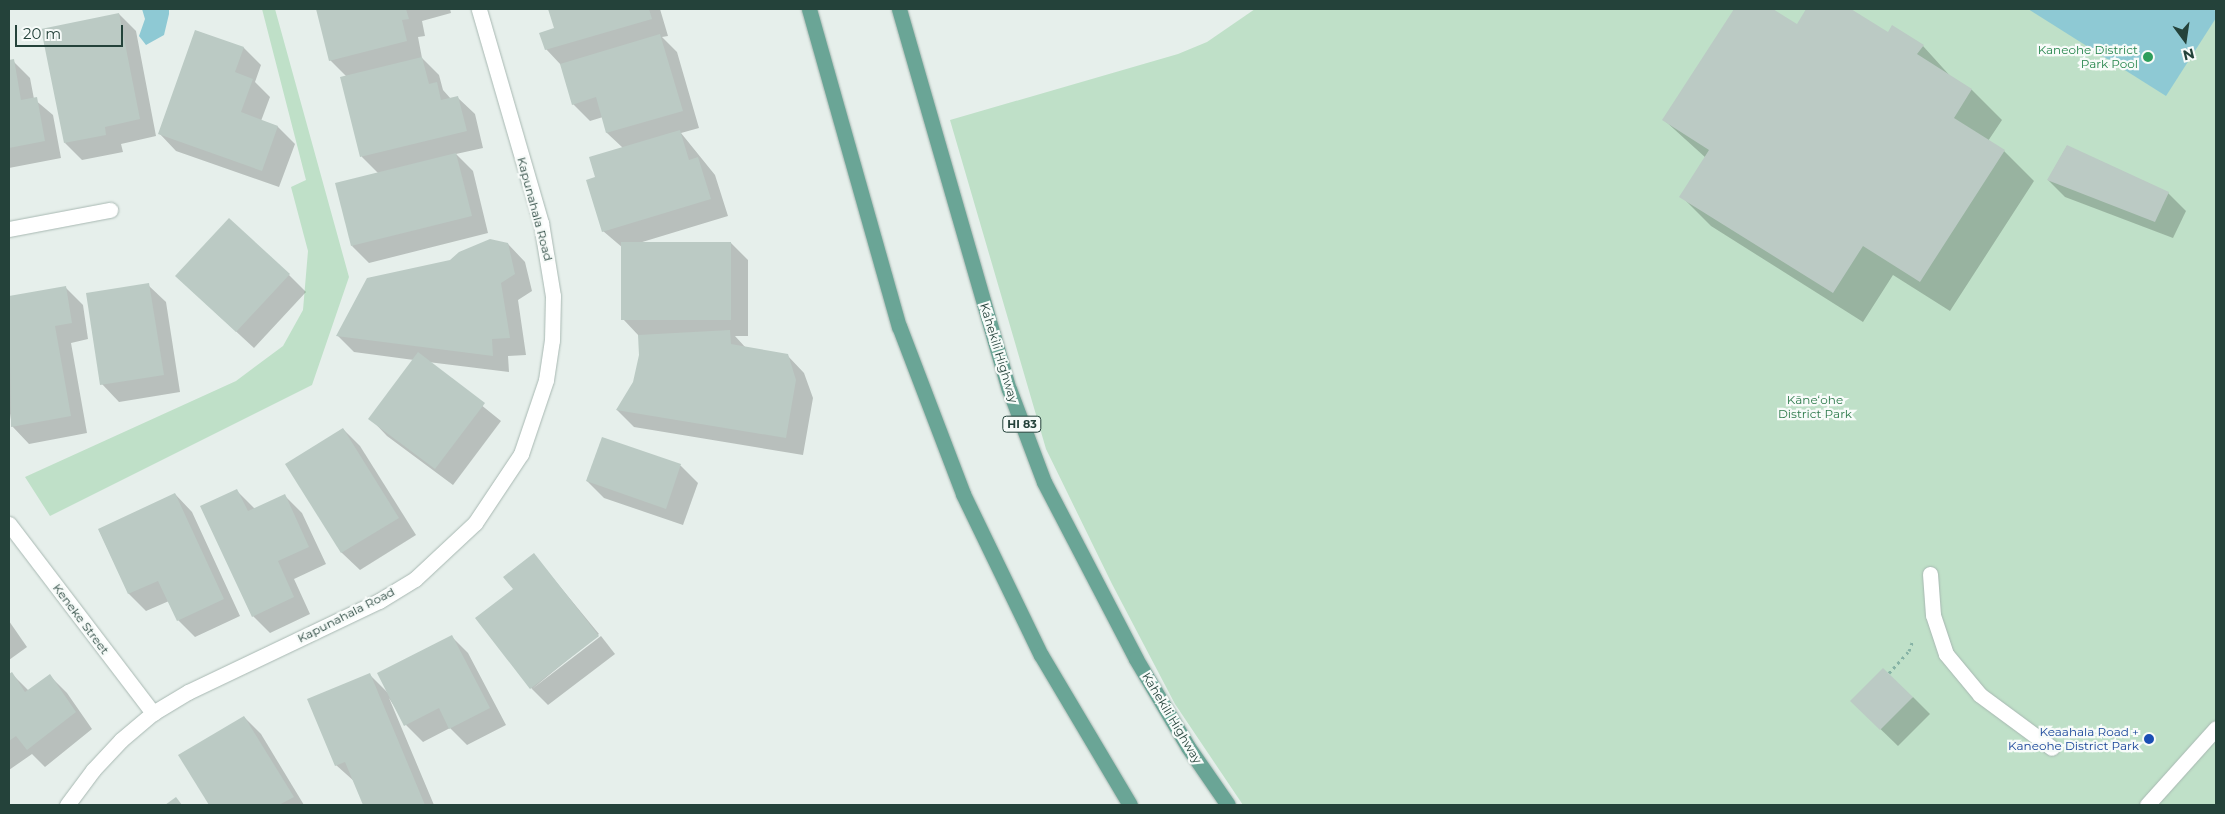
<!DOCTYPE html>
<meta charset="utf-8">
<style>
body{margin:0}
#map{position:relative;width:2225px;height:814px;overflow:hidden;background:#e6efeb;font-family:Montserrat,sans-serif}
div>[style]{position:absolute}
.green>*{inset:0;background:#bfe0c8}
.water>*{inset:0;background:#8ec9d4}
.shadow>*{inset:0;background:#0003}
.building>*{inset:0;background:#bbcac4}
.path>*{height:3px;margin-top:-1.5px;transform-origin:0;background:repeating-linear-gradient(90deg,#86b3a5 0 2.5px,transparent 0 6.5px)}
.roads{filter:drop-shadow(0 0 1px #a8b8b2) drop-shadow(0 0 1px #a8b8b2)}
.service>*{height:15px;margin:-7.5px;padding:0 7.5px;transform-origin:7.5px;border-radius:7.5px;background:#fff}
.minor>*{height:15px;margin:-7.5px;padding:0 7.5px;transform-origin:7.5px;border-radius:7.5px;background:#fff}
.tertiary>*{height:15px;margin:-7.5px;padding:0 7.5px;transform-origin:7.5px;border-radius:7.5px;background:#fff}
.primary>*{height:15px;margin:-7.5px;padding:0 7.5px;transform-origin:7.5px;border-radius:7.5px;background:#6aa596}
.dots>*{width:14px;height:14px;translate:-50% -50%;box-sizing:border-box;border:2px solid #f7fbf9;border-radius:50%}
span{translate:-50% -50%;white-space:nowrap;text-align:center;line-height:1.15;-webkit-text-stroke:4.5px #f7fbf9;paint-order:stroke}
.shield-label span{padding:1px 4px;background:#f7fbf9;border:1px solid;border-radius:4px;-webkit-text-stroke-width:0}
.shield-label{font-size:11px;color:#24423a;font-weight:700}
.leisure-label{font-size:12px;color:#27864d}
.right{translate:-100% -50%;text-align:right}
.street-label{font-size:12px;color:#24423a}
.park-label{font-size:12px;color:#2d7a4b}
.transit-label{font-size:12px;color:#164399}
.frame{position:absolute;inset:0;border:10px solid #24423a;pointer-events:none}
.north{position:absolute;left:2160px;top:15px;width:50px;height:50px;-webkit-text-stroke:4px #f7fbf9;paint-order:stroke;rotate:166deg;font-size:14px;font-weight:700;line-height:20px;text-align:center;color:#24423a}
.north::after{content:'';display:block;margin:auto;width:18px;height:22px;background:#24423a;clip-path:polygon(50% 0,100% 100%,50% 72%,0 100%)}
.scale{position:absolute;left:15px;top:25px;width:108px;height:22px;box-sizing:border-box;border:2px solid #24423a;border-top:0;padding-left:6px;font-size:15px;line-height:18px;white-space:nowrap;color:#24423a;-webkit-text-stroke:4px #f7fbf9;paint-order:stroke}
</style>
<div id="map">
<div class="green">
<i style="clip-path:polygon(262px 9px,275px 9px,349px 277px,312px 385px,50px 516px,25px 477px,236px 381px,283px 346px,303px 310px,308px 251px,291px 187px,306px 180px)"></i>
<i style="clip-path:polygon(1255px 9px,2216px 9px,2216px 805px,1243px 805px,1175px 704px,1112px 584px,1046px 449px,950px 120px,1178px 54px,1207px 42px)"></i>
</div>
<div class="water">
<i style="clip-path:polygon(142px 9px,169px 9px,169px 14px,164px 35px,146px 45px,139px 36px,145px 19px)"></i>
<i style="clip-path:polygon(2028px 9px,2212px 9px,2216px 11px,2216px 18px,2166px 96px)"></i>
</div>
<div class="shadow">
<i style="clip-path:polygon(317px 9px,450px 9px,451px 13px,422px 21px,425px 36px,418px 37px,422px 58px,439px 75px,443px 90px,451px 99px,457px 97px,475px 114px,483px 148px,456px 154px,473px 171px,488px 233px,369px 263px,352px 246px,379px 174px,362px 157px,347px 77px,330px 60px)"></i>
<i style="clip-path:polygon(550px 9px,660px 9px,668px 36px,662px 37px,677px 52px,699px 128px,681px 133px,715px 175px,728px 216px,639px 243px,731px 243px,748px 260px,748px 336px,735px 336px,746px 348px,787px 355px,804px 373px,813px 398px,803px 455px,634px 427px,617px 410px,634px 382px,640px 355px,639px 336px,623px 319px,623px 248px,603px 231px,597px 178px,623px 148px,607px 133px,603px 117px,590px 121px,573px 104px,561px 65px,546px 49px,556px 29px)"></i>
<i style="clip-path:polygon(1735px 9px,1770px 9px,1797px 26px,1808px 9px,1849px 9px,1888px 33px,1923px 46px,1952px 78px,1972px 90px,2002px 120px,1988px 141px,2004px 151px,2034px 181px,1950px 311px,1893px 275px,1863px 322px,1711px 226px,1681px 196px,1706px 158px,1664px 120px)"></i>
<i style="clip-path:polygon(119px 14px,136px 31px,156px 136px,121px 144px,123px 152px,82px 160px,65px 143px)"></i>
<i style="clip-path:polygon(196px 31px,244px 48px,261px 65px,255px 82px,270px 97px,261px 121px,278px 127px,295px 144px,279px 187px,176px 151px,159px 133px)"></i>
<i style="clip-path:polygon(9px 61px,13px 61px,30px 78px,34px 99px,53px 115px,61px 158px,9px 168px)"></i>
<i style="clip-path:polygon(2067px 146px,2168px 193px,2186px 211px,2173px 238px,2065px 197px,2048px 180px)"></i>
<i style="clip-path:polygon(508px 244px,525px 262px,532px 291px,518px 300px,526px 355px,508px 356px,509px 372px,428px 362px,501px 421px,453px 485px,387px 436px,370px 418px,414px 360px,354px 352px,337px 335px,450px 261px)"></i>
<i style="clip-path:polygon(289px 275px,306px 292px,254px 348px,176px 276px)"></i>
<i style="clip-path:polygon(148px 285px,166px 302px,180px 392px,119px 402px,102px 384px)"></i>
<i style="clip-path:polygon(66px 288px,83px 305px,88px 339px,71px 343px,87px 433px,29px 444px,12px 426px,9px 407px,9px 298px)"></i>
<i style="clip-path:polygon(343px 429px,360px 446px,416px 535px,360px 570px,342px 553px,287px 464px)"></i>
<i style="clip-path:polygon(603px 438px,681px 466px,698px 483px,683px 525px,604px 498px,587px 481px)"></i>
<i style="clip-path:polygon(237px 491px,255px 509px,285px 496px,302px 513px,326px 564px,294px 579px,310px 614px,270px 633px,253px 616px)"></i>
<i style="clip-path:polygon(175px 494px,192px 512px,240px 616px,195px 637px,178px 620px,169px 601px,146px 611px,129px 594px,99px 530px)"></i>
<i style="clip-path:polygon(534px 555px,599px 634px,532px 689px,477px 618px,514px 589px)"></i>
<i style="clip-path:polygon(9px 621px,27px 647px,9px 660px)"></i>
<i style="clip-path:polygon(451px 636px,468px 653px,506px 725px,467px 745px,450px 728px,423px 742px,406px 725px,389px 698px,434px 805px,365px 805px,355px 782px,336px 765px,369px 674px,388px 693px)"></i>
<i style="clip-path:polygon(601px 636px,615px 654px,548px 705px,532px 689px)"></i>
<i style="clip-path:polygon(12px 674px,29px 691px,50px 676px,67px 693px,92px 729px,45px 767px,32px 754px,9px 770px,9px 676px)"></i>
<i style="clip-path:polygon(1913px 697px,1930px 714px,1898px 746px,1869px 718px)"></i>
<i style="clip-path:polygon(244px 717px,261px 734px,304px 805px,210px 805px,180px 756px)"></i>
</div>
<div class="building">
<i style="clip-path:polygon(316px 9px,406px 9px,409px 19px,402px 20px,407px 41px,329px 61px)"></i>
<i style="clip-path:polygon(548px 9px,649px 9px,652px 19px,545px 50px,539px 33px,554px 28px)"></i>
<i style="clip-path:polygon(1734px 9px,1773px 9px,1797px 24px,1806px 9px,1851px 9px,1888px 32px,1892px 25px,1924px 45px,1917px 54px,1972px 89px,1954px 118px,2005px 150px,1920px 282px,1863px 246px,1833px 293px,1679px 197px,1709px 150px,1662px 120px)"></i>
<i style="clip-path:polygon(119px 13px,140px 119px,105px 127px,106px 135px,64px 143px,41px 29px)"></i>
<i style="clip-path:polygon(195px 30px,244px 47px,235px 72px,253px 79px,241px 112px,278px 126px,262px 171px,158px 134px)"></i>
<i style="clip-path:polygon(660px 34px,683px 111px,606px 133px,596px 97px,572px 105px,560px 64px)"></i>
<i style="clip-path:polygon(422px 57px,429px 84px,437px 82px,441px 100px,458px 96px,467px 131px,360px 157px,340px 77px)"></i>
<i style="clip-path:polygon(14px 59px,21px 100px,37px 97px,45px 141px,9px 148px,9px 60px)"></i>
<i style="clip-path:polygon(680px 130px,689px 160px,698px 157px,711px 199px,602px 232px,586px 180px,595px 177px,589px 157px)"></i>
<i style="clip-path:polygon(2067px 145px,2169px 192px,2155px 222px,2047px 180px)"></i>
<i style="clip-path:polygon(456px 153px,472px 216px,351px 246px,335px 183px)"></i>
<i style="clip-path:polygon(229px 218px,290px 274px,236px 332px,175px 276px)"></i>
<i style="clip-path:polygon(490px 239px,508px 243px,515px 274px,501px 283px,510px 338px,492px 339px,493px 356px,336px 336px,367px 278px,450px 260px,459px 252px)"></i>
<i style="clip-path:polygon(621px 242px,731px 242px,731px 320px,621px 320px)"></i>
<i style="clip-path:polygon(149px 283px,164px 375px,100px 385px,86px 293px)"></i>
<i style="clip-path:polygon(66px 286px,72px 323px,55px 326px,71px 416px,11px 427px,9px 296px)"></i>
<i style="clip-path:polygon(730px 330px,731px 344px,788px 354px,796px 380px,786px 438px,616px 410px,633px 382px,639px 355px,638px 335px)"></i>
<i style="clip-path:polygon(418px 352px,485px 403px,435px 469px,368px 419px)"></i>
<i style="clip-path:polygon(343px 428px,399px 518px,341px 553px,285px 464px)"></i>
<i style="clip-path:polygon(602px 437px,681px 464px,666px 509px,586px 481px)"></i>
<i style="clip-path:polygon(237px 489px,248px 511px,285px 494px,309px 547px,278px 561px,294px 597px,252px 617px,200px 506px)"></i>
<i style="clip-path:polygon(175px 493px,224px 599px,177px 621px,158px 581px,128px 594px,98px 529px)"></i>
<i style="clip-path:polygon(534px 553px,599px 636px,530px 689px,475px 618px,513px 589px,503px 577px)"></i>
<i style="clip-path:polygon(452px 635px,490px 708px,449px 729px,439px 708px,404px 726px,377px 673px)"></i>
<i style="clip-path:polygon(1883px 668px,1913px 697px,1880px 730px,1850px 701px)"></i>
<i style="clip-path:polygon(12px 672px,25px 692px,50px 674px,76px 712px,27px 750px,16px 736px,9px 741px,9px 674px)"></i>
<i style="clip-path:polygon(370px 673px,425px 805px,363px 805px,345px 762px,335px 766px,307px 699px)"></i>
<i style="clip-path:polygon(244px 716px,294px 797px,279px 805px,209px 805px,178px 755px)"></i>
<i style="clip-path:polygon(176px 797px,182px 805px,165px 805px)"></i>
</div>
<div class="path">
<i style="left:1889px;top:673px;width:30px;rotate:-48deg"></i>
<i style="left:1909px;top:651px;width:12px;rotate:-70deg"></i>
</div>
<div class="roads">
<div class="service">
<i style="left:1930px;top:574px;width:41px;rotate:85.8deg"></i>
<i style="left:1933px;top:615px;width:41px;rotate:71.6deg"></i>
<i style="left:1946px;top:654px;width:53px;rotate:50.3deg"></i>
<i style="left:1980px;top:695px;width:89px;rotate:36.4deg"></i>
</div>
<div class="minor">
<i style="left:9px;top:229px;width:103px;rotate:-10.7deg"></i>
<i style="left:9px;top:524px;width:238px;rotate:52.7deg"></i>
<i style="left:67px;top:805px;width:44px;rotate:-53.4deg"></i>
<i style="left:93px;top:770px;width:41px;rotate:-47deg"></i>
<i style="left:121px;top:740px;width:42px;rotate:-40.2deg"></i>
<i style="left:153px;top:713px;width:41px;rotate:-31deg"></i>
<i style="left:188px;top:692px;width:212px;rotate:-25.5deg"></i>
<i style="left:379px;top:601px;width:42px;rotate:-31.4deg"></i>
<i style="left:415px;top:579px;width:82px;rotate:-43deg"></i>
<i style="left:475px;top:523px;width:83px;rotate:-56.3deg"></i>
<i style="left:521px;top:454px;width:78px;rotate:-71.3deg"></i>
<i style="left:546px;top:380px;width:40px;rotate:-81.5deg"></i>
<i style="left:552px;top:340px;width:44px;rotate:-88.7deg"></i>
<i style="left:553px;top:296px;width:74px;rotate:-99.3deg"></i>
<i style="left:541px;top:223px;width:223px;rotate:-106.2deg"></i>
</div>
<div class="tertiary">
<i style="left:2147px;top:805px;width:103px;rotate:-48.1deg"></i>
</div>
<div class="primary">
<i style="left:809px;top:9px;width:330px;rotate:74.2deg"></i>
<i style="left:899px;top:326px;width:180px;rotate:69.1deg"></i>
<i style="left:963px;top:494px;width:179px;rotate:64.2deg"></i>
<i style="left:1041px;top:655px;width:174px;rotate:59.3deg"></i>
<i style="left:899px;top:9px;width:396px;rotate:73.9deg"></i>
<i style="left:1009px;top:389px;width:99px;rotate:69.4deg"></i>
<i style="left:1044px;top:482px;width:199px;rotate:62.5deg"></i>
<i style="left:1136px;top:659px;width:102px;rotate:59.4deg"></i>
<i style="left:1188px;top:747px;width:70px;rotate:55.4deg"></i>
</div>
</div>
<div class="dots">
<i style="left:2148px;top:57px;background:#2e9e5b"></i>
<i style="left:2149px;top:739px;background:#1a4fb4"></i>
</div>
<div class="shield-label">
<span style="left:1022px;top:424px">HI 83</span>
</div>
<div class="leisure-label">
<span class="right" style="left:2138px;top:57px">Kaneohe District<br>Park Pool</span>
</div>
<div class="street-label">
<span style="left:535px;top:209px;rotate:75deg">Kapunahala Road</span>
<span style="left:999px;top:353px;rotate:73deg">Kahekili Highway</span>
<span style="left:346px;top:615px;rotate:-27deg">Kapunahala Road</span>
<span style="left:81px;top:619px;rotate:53deg">Keneke Street</span>
<span style="left:1172px;top:718px;rotate:59deg">Kahekili Highway</span>
</div>
<div class="park-label">
<span style="left:1815px;top:407px">Kāneʻohe<br>District Park</span>
</div>
<div class="transit-label">
<span class="right" style="left:2139px;top:739px">Keaahala Road +<br>Kaneohe District Park</span>
</div>
<div class="frame"></div>
<div class="north">N</div>
<div class="scale">20 m</div>
</div>
